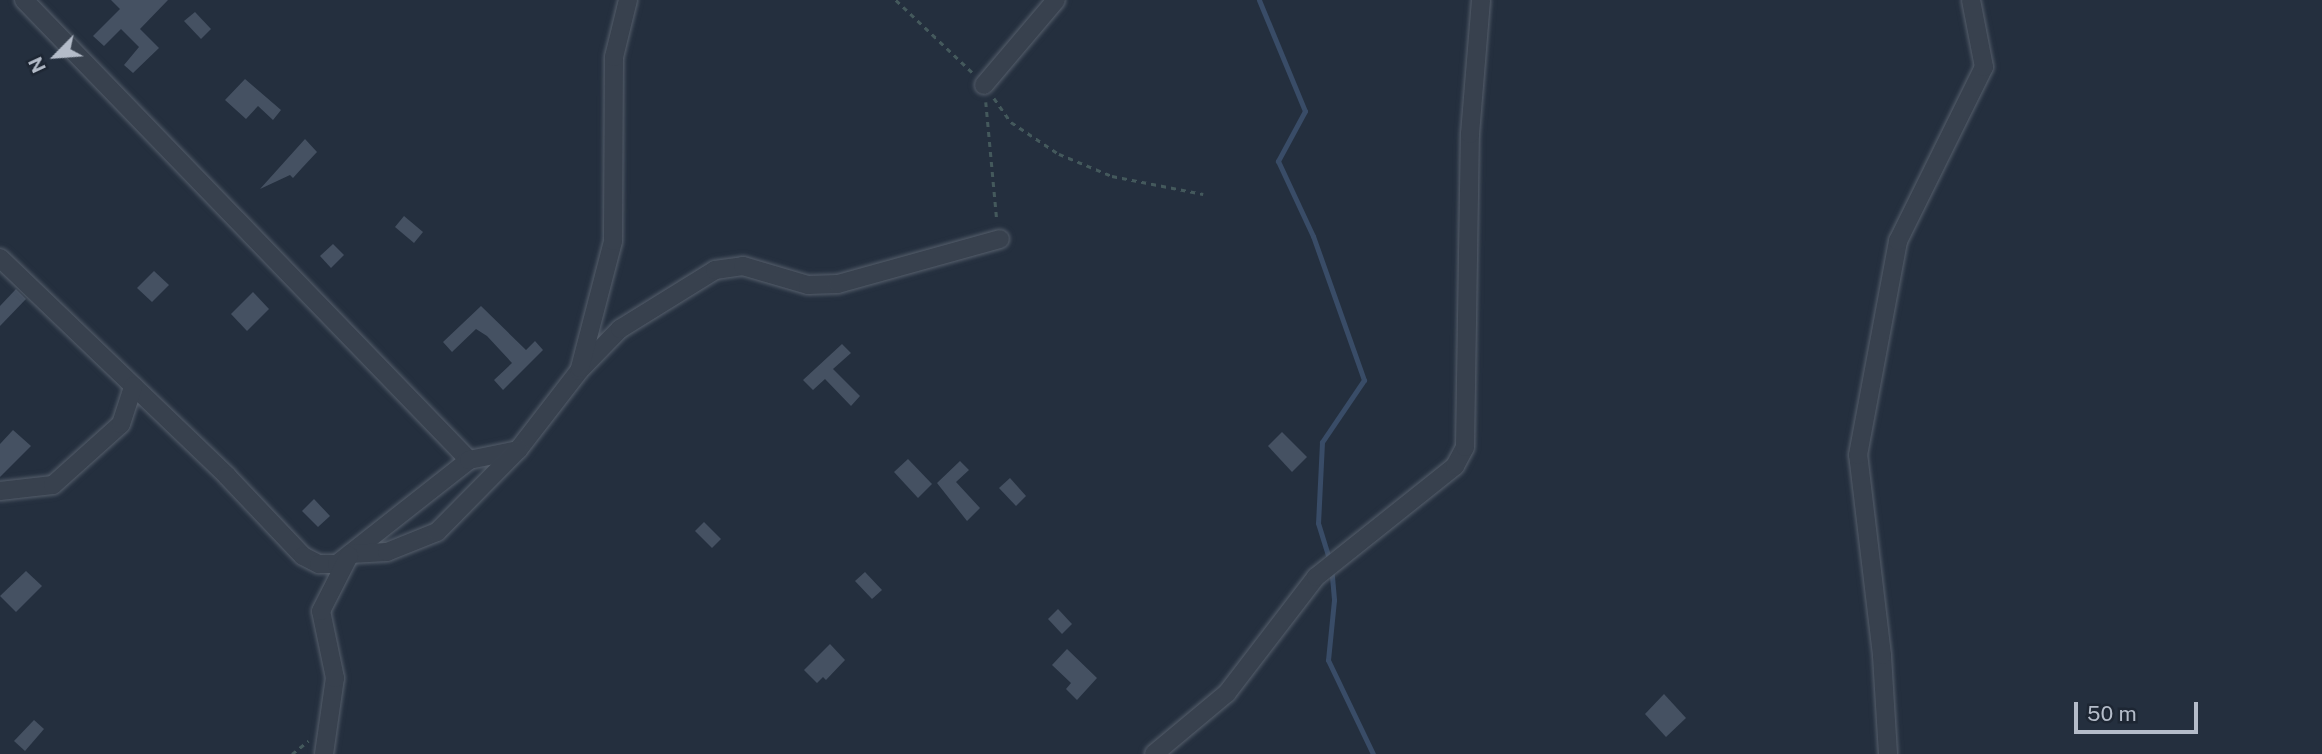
<!DOCTYPE html>
<style>
body{margin:0}
#map{position:relative;width:2322px;height:754px;overflow:hidden;background:#242f3e;font-family:"Public Sans",sans-serif}
div>[style]{position:absolute}
.stream>*{height:5px;margin:-2.5px;padding:0 2.5px;transform-origin:2.5px;border-radius:2.5px;background:#394c67}
.building>*{inset:0;background:#455162}
.path>*{height:2.5px;margin-top:-1.25px;transform-origin:0;background:repeating-linear-gradient(90deg,#44595c 0 5px,transparent 0 10px)}
.roads{filter:drop-shadow(0 0 2px #565f6c) drop-shadow(0 0 2px #565f6c)}
.street>*{height:18px;margin:-9px;padding:0 9px;transform-origin:9px;border-radius:9px;background:#38414e}
span{translate:-50% -50%;white-space:nowrap;text-align:center;line-height:1.15;-webkit-text-stroke:5px #1d2633;paint-order:stroke}
.north{position:absolute;left:21px;top:21px;width:70px;height:70px;-webkit-text-stroke:5px #1d2633;paint-order:stroke;rotate:245deg;font-size:19px;font-weight:700;line-height:28px;text-align:center;color:#b4bcc9}
.north::after{content:'';display:block;margin:auto;width:24px;height:32px;background:#b4bcc9;clip-path:polygon(50% 0,100% 100%,50% 72%,0 100%)}
.scale{position:absolute;left:2074px;top:702px;width:124px;height:32px;box-sizing:border-box;border:4px solid #b4bcc9;border-top:0;padding-left:9px;font-size:21px;line-height:24px;white-space:nowrap;color:#b4bcc9;-webkit-text-stroke:5px #1d2633;paint-order:stroke}
</style>
<div id="map">
<div class="stream">
<i style="left:1259px;top:0;width:120px;rotate:67.5deg"></i>
<i style="left:1305px;top:111px;width:57px;rotate:118.4deg"></i>
<i style="left:1278px;top:161px;width:83px;rotate:65deg"></i>
<i style="left:1313px;top:236px;width:153px;rotate:70.5deg"></i>
<i style="left:1364px;top:380px;width:75px;rotate:124.1deg"></i>
<i style="left:1322px;top:442px;width:81px;rotate:92.8deg"></i>
<i style="left:1318px;top:523px;width:44px;rotate:72.8deg"></i>
<i style="left:1331px;top:565px;width:35px;rotate:85deg"></i>
<i style="left:1334px;top:600px;width:60px;rotate:95.7deg"></i>
<i style="left:1328px;top:660px;width:104px;rotate:64.4deg"></i>
</div>
<div class="building">
<i style="clip-path:polygon(111px 0,168px 0,140px 29px,159px 48px,133px 73px,124px 65px,139px 47px,121px 29px,104px 46px,93px 36px,120px 9px)"></i>
<i style="clip-path:polygon(195px 12px,211px 29px,201px 39px,184px 21px)"></i>
<i style="clip-path:polygon(245px 79px,281px 110px,273px 120px,258px 106px,246px 119px,225px 100px)"></i>
<i style="clip-path:polygon(305px 139px,317px 152px,302px 168px,293px 178px,290px 175px,260px 189px)"></i>
<i style="clip-path:polygon(404px 216px,423px 232px,414px 243px,395px 227px)"></i>
<i style="clip-path:polygon(333px 244px,344px 255px,331px 268px,320px 256px)"></i>
<i style="clip-path:polygon(154px 271px,169px 285px,152px 302px,137px 288px)"></i>
<i style="clip-path:polygon(16px 289px,26px 299px,0 326px,0 306px)"></i>
<i style="clip-path:polygon(253px 292px,269px 309px,247px 331px,231px 314px)"></i>
<i style="clip-path:polygon(481px 306px,526px 350px,535px 341px,543px 350px,503px 390px,494px 380px,512px 363px,487px 336px,476px 329px,452px 352px,443px 342px)"></i>
<i style="clip-path:polygon(842px 344px,851px 353px,833px 369px,860px 396px,851px 406px,825px 379px,813px 390px,803px 380px)"></i>
<i style="clip-path:polygon(13px 430px,31px 446px,0 477px,0 444px)"></i>
<i style="clip-path:polygon(1282px 432px,1307px 457px,1292px 472px,1268px 446px)"></i>
<i style="clip-path:polygon(908px 459px,932px 484px,918px 498px,894px 472px)"></i>
<i style="clip-path:polygon(960px 461px,969px 470px,956px 482px,980px 508px,967px 521px,937px 483px)"></i>
<i style="clip-path:polygon(1010px 478px,1026px 496px,1016px 506px,999px 488px)"></i>
<i style="clip-path:polygon(314px 499px,330px 516px,318px 527px,302px 511px)"></i>
<i style="clip-path:polygon(704px 522px,721px 539px,712px 548px,695px 531px)"></i>
<i style="clip-path:polygon(26px 571px,42px 586px,16px 612px,0 596px)"></i>
<i style="clip-path:polygon(865px 572px,882px 590px,872px 599px,855px 581px)"></i>
<i style="clip-path:polygon(1058px 609px,1072px 624px,1062px 634px,1048px 619px)"></i>
<i style="clip-path:polygon(830px 644px,845px 660px,826px 680px,823px 677px,817px 683px,804px 670px)"></i>
<i style="clip-path:polygon(1067px 649px,1097px 678px,1077px 700px,1066px 689px,1071px 683px,1052px 665px)"></i>
<i style="clip-path:polygon(1664px 694px,1686px 718px,1666px 737px,1645px 714px)"></i>
<i style="clip-path:polygon(34px 720px,44px 729px,25px 751px,14px 741px)"></i>
</div>
<div class="path">
<i style="left:896px;top:0;width:105px;rotate:43.5deg"></i>
<i style="left:994px;top:98px;width:29px;rotate:55deg"></i>
<i style="left:1011px;top:122px;width:58px;rotate:33.7deg"></i>
<i style="left:1059px;top:154px;width:57px;rotate:22.5deg"></i>
<i style="left:1112px;top:176px;width:93px;rotate:11.2deg"></i>
<i style="left:986px;top:102px;width:120px;rotate:84.7deg"></i>
<i style="left:292px;top:754px;width:21px;rotate:-39deg"></i>
</div>
<div class="roads">
<div class="street">
<i style="left:24px;top:0;width:640px;rotate:45.95deg"></i>
<i style="left:984px;top:85px;width:111px;rotate:-49.7deg"></i>
<i style="left:0;top:258px;width:315px;rotate:43.8deg"></i>
<i style="left:227px;top:476px;width:110px;rotate:46.5deg"></i>
<i style="left:303px;top:556px;width:18px;rotate:27deg"></i>
<i style="left:319px;top:564px;width:18px"></i>
<i style="left:337px;top:564px;width:168px;rotate:-38.2deg"></i>
<i style="left:469px;top:460px;width:50px;rotate:-11.5deg"></i>
<i style="left:518px;top:450px;width:100px;rotate:-52.3deg"></i>
<i style="left:579px;top:371px;width:59px;rotate:-45.7deg"></i>
<i style="left:620px;top:329px;width:112px;rotate:-31.8deg"></i>
<i style="left:715px;top:270px;width:28px;rotate:-8deg"></i>
<i style="left:743px;top:266px;width:68px;rotate:16.3deg"></i>
<i style="left:808px;top:285px;width:30px;rotate:-2deg"></i>
<i style="left:838px;top:284px;width:168px;rotate:-15.5deg"></i>
<i style="left:580px;top:368px;width:131px;rotate:-75.4deg"></i>
<i style="left:613px;top:241px;width:184px;rotate:-89.7deg"></i>
<i style="left:614px;top:57px;width:59px;rotate:-76.2deg"></i>
<i style="left:0;top:491px;width:53px;rotate:-6.5deg"></i>
<i style="left:53px;top:485px;width:91px;rotate:-41.9deg"></i>
<i style="left:121px;top:424px;width:40px;rotate:-72deg"></i>
<i style="left:350px;top:554px;width:37px;rotate:-3deg"></i>
<i style="left:387px;top:552px;width:54px;rotate:-21.8deg"></i>
<i style="left:437px;top:532px;width:115px;rotate:-45.4deg"></i>
<i style="left:324px;top:754px;width:77px;rotate:-81.8deg"></i>
<i style="left:335px;top:678px;width:68px;rotate:-101.8deg"></i>
<i style="left:321px;top:611px;width:62px;rotate:-63deg"></i>
<i style="left:1154px;top:754px;width:95px;rotate:-39.9deg"></i>
<i style="left:1227px;top:693px;width:146px;rotate:-52.5deg"></i>
<i style="left:1316px;top:577px;width:178px;rotate:-38.6deg"></i>
<i style="left:1455px;top:466px;width:21px;rotate:-62deg"></i>
<i style="left:1465px;top:447px;width:313px;rotate:-89.1deg"></i>
<i style="left:1470px;top:134px;width:134px;rotate:-85.3deg"></i>
<i style="left:1888px;top:754px;width:99px;rotate:-93.5deg"></i>
<i style="left:1882px;top:655px;width:201px;rotate:-96.8deg"></i>
<i style="left:1858px;top:455px;width:218px;rotate:-79.4deg"></i>
<i style="left:1898px;top:241px;width:194px;rotate:-63.7deg"></i>
<i style="left:1984px;top:67px;width:68px;rotate:-101deg"></i>
</div>
</div>
<div class="north">N</div>
<div class="scale">50 m</div>
</div>
